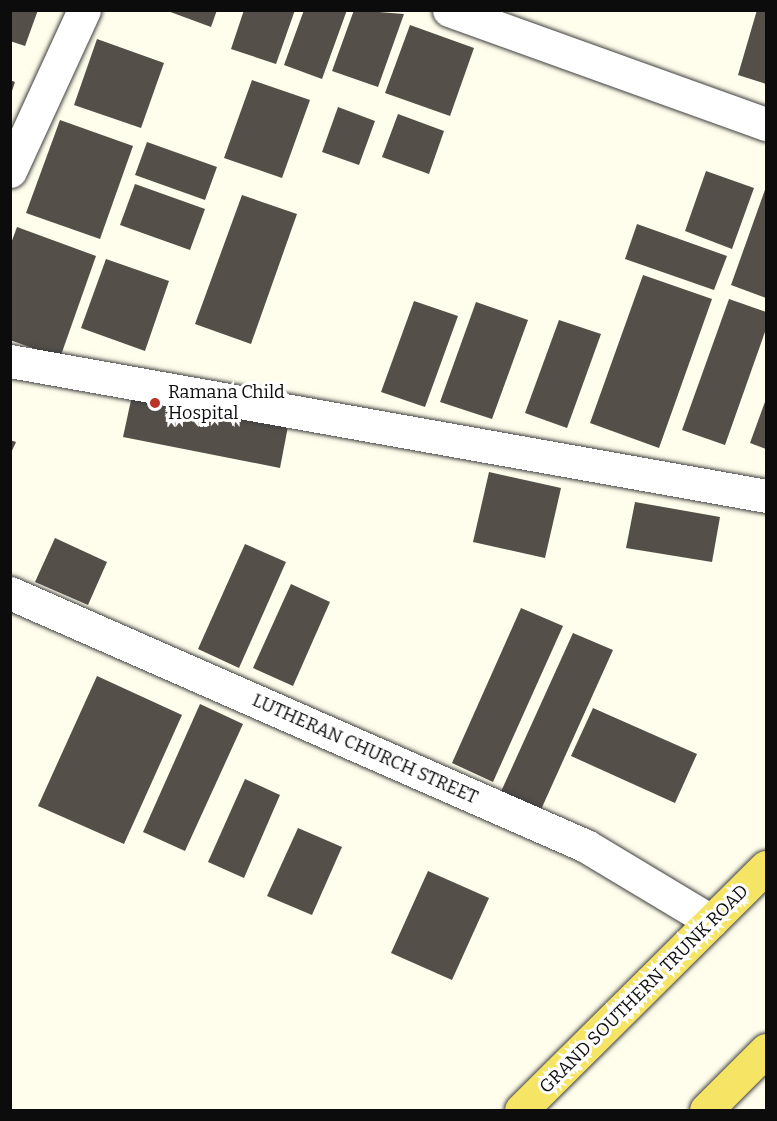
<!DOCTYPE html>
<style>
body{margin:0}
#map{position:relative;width:777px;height:1121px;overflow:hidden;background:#fffdeb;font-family:Bitter,serif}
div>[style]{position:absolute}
.building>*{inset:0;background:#544f49}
.roads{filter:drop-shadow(0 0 2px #3f3f3f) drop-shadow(0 0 2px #3f3f3f)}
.minor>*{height:33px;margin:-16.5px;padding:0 16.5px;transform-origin:16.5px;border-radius:16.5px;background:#fff}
.primary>*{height:33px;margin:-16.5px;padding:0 16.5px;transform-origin:16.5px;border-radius:16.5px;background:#f6e564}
.dots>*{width:16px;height:16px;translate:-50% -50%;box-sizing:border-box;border:3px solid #fff;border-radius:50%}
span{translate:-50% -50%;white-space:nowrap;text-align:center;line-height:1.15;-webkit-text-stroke:6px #fff;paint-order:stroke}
.poi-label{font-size:18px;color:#0c0c0c}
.left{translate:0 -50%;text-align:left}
.street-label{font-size:18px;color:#0c0c0c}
.frame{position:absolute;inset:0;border:12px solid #0c0c0c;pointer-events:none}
</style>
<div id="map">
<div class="building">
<i style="clip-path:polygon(10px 10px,38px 10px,25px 46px,10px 41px)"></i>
<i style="clip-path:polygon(165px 10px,217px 10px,211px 27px)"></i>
<i style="clip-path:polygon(244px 10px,295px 10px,276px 64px,231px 49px)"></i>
<i style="clip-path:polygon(304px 10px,347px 10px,322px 79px,284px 65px)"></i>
<i style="clip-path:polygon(354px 10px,404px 14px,378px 87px,332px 71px)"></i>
<i style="clip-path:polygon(757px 10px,766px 10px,766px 84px,738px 75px)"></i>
<i style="clip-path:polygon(410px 25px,474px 48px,450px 116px,385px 93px)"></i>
<i style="clip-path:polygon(97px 39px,164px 63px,141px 128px,74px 105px)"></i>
<i style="clip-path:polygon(10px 80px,15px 82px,11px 94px,10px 94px)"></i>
<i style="clip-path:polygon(252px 80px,310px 100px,282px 178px,224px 158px)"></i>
<i style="clip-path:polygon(338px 107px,375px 121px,359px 165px,322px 152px)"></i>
<i style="clip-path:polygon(398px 114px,444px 131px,429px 174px,382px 157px)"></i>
<i style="clip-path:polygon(60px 120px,133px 146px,100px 239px,26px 213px)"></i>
<i style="clip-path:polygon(147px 142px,217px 167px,205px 200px,135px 175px)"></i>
<i style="clip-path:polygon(706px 171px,754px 188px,732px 249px,685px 231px)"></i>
<i style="clip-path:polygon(135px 184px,205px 209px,190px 250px,120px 225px)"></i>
<i style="clip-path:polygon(766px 187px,766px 298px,731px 285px)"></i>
<i style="clip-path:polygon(242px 195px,297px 214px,251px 344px,195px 324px)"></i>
<i style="clip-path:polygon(637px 224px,727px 256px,714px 290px,625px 259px)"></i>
<i style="clip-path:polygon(17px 227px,96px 256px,60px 358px,10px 340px,10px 246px)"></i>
<i style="clip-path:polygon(106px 259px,169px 281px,145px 351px,81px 328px)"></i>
<i style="clip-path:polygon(643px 275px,712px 299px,659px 448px,590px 423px)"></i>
<i style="clip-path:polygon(729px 299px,766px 312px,766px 329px,725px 445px,682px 430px)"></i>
<i style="clip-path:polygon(414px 301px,458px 316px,425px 407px,381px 392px)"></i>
<i style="clip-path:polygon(476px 302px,528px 320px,492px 419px,440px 402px)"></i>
<i style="clip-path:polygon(559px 320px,601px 334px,567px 428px,525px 413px)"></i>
<i style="clip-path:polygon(133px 391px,289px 421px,280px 468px,123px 437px)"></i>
<i style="clip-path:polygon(766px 399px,766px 449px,750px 443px)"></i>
<i style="clip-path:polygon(10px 440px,16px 442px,10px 455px)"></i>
<i style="clip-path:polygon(489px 472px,561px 488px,545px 558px,473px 542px)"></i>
<i style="clip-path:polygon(635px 502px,720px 517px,712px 562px,626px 548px)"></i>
<i style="clip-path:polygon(55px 538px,107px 562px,88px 605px,35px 582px)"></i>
<i style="clip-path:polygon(245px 544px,286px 562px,239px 668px,198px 649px)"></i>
<i style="clip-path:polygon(291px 584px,330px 602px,293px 686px,253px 668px)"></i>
<i style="clip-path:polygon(521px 608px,563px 626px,493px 782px,452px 763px)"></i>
<i style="clip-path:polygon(573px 633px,613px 650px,539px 814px,499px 796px)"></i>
<i style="clip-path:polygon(97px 676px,182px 715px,124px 844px,38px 806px)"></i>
<i style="clip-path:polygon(200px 704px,243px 724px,185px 851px,143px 832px)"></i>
<i style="clip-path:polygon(593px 708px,697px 754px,675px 803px,571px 756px)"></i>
<i style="clip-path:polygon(245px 779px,280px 795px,244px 878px,208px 862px)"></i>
<i style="clip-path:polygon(298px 828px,342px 847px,312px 915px,267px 896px)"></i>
<i style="clip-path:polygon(428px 871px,489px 898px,452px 980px,391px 953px)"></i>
</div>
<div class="roads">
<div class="minor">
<i style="left:449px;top:10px;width:337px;rotate:19.8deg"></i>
<i style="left:10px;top:171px;width:177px;rotate:-65.3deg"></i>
<i style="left:10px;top:361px;width:768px;rotate:10.12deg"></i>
<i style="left:10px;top:593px;width:629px;rotate:23.71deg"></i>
<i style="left:586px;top:846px;width:146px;rotate:31deg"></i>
</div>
<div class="primary">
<i style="left:521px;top:1110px;width:345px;rotate:-44.8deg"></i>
<i style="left:706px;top:1110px;width:85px;rotate:-45deg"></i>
</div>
</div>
<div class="dots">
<i style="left:155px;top:403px;background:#b93327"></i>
</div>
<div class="poi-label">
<span class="left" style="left:168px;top:403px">Ramana Child<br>Hospital</span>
</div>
<div class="street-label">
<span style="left:365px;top:749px;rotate:24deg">LUTHERAN CHURCH STREET</span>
<span style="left:644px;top:989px;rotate:-45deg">GRAND SOUTHERN TRUNK ROAD</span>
</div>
<div class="frame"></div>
</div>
